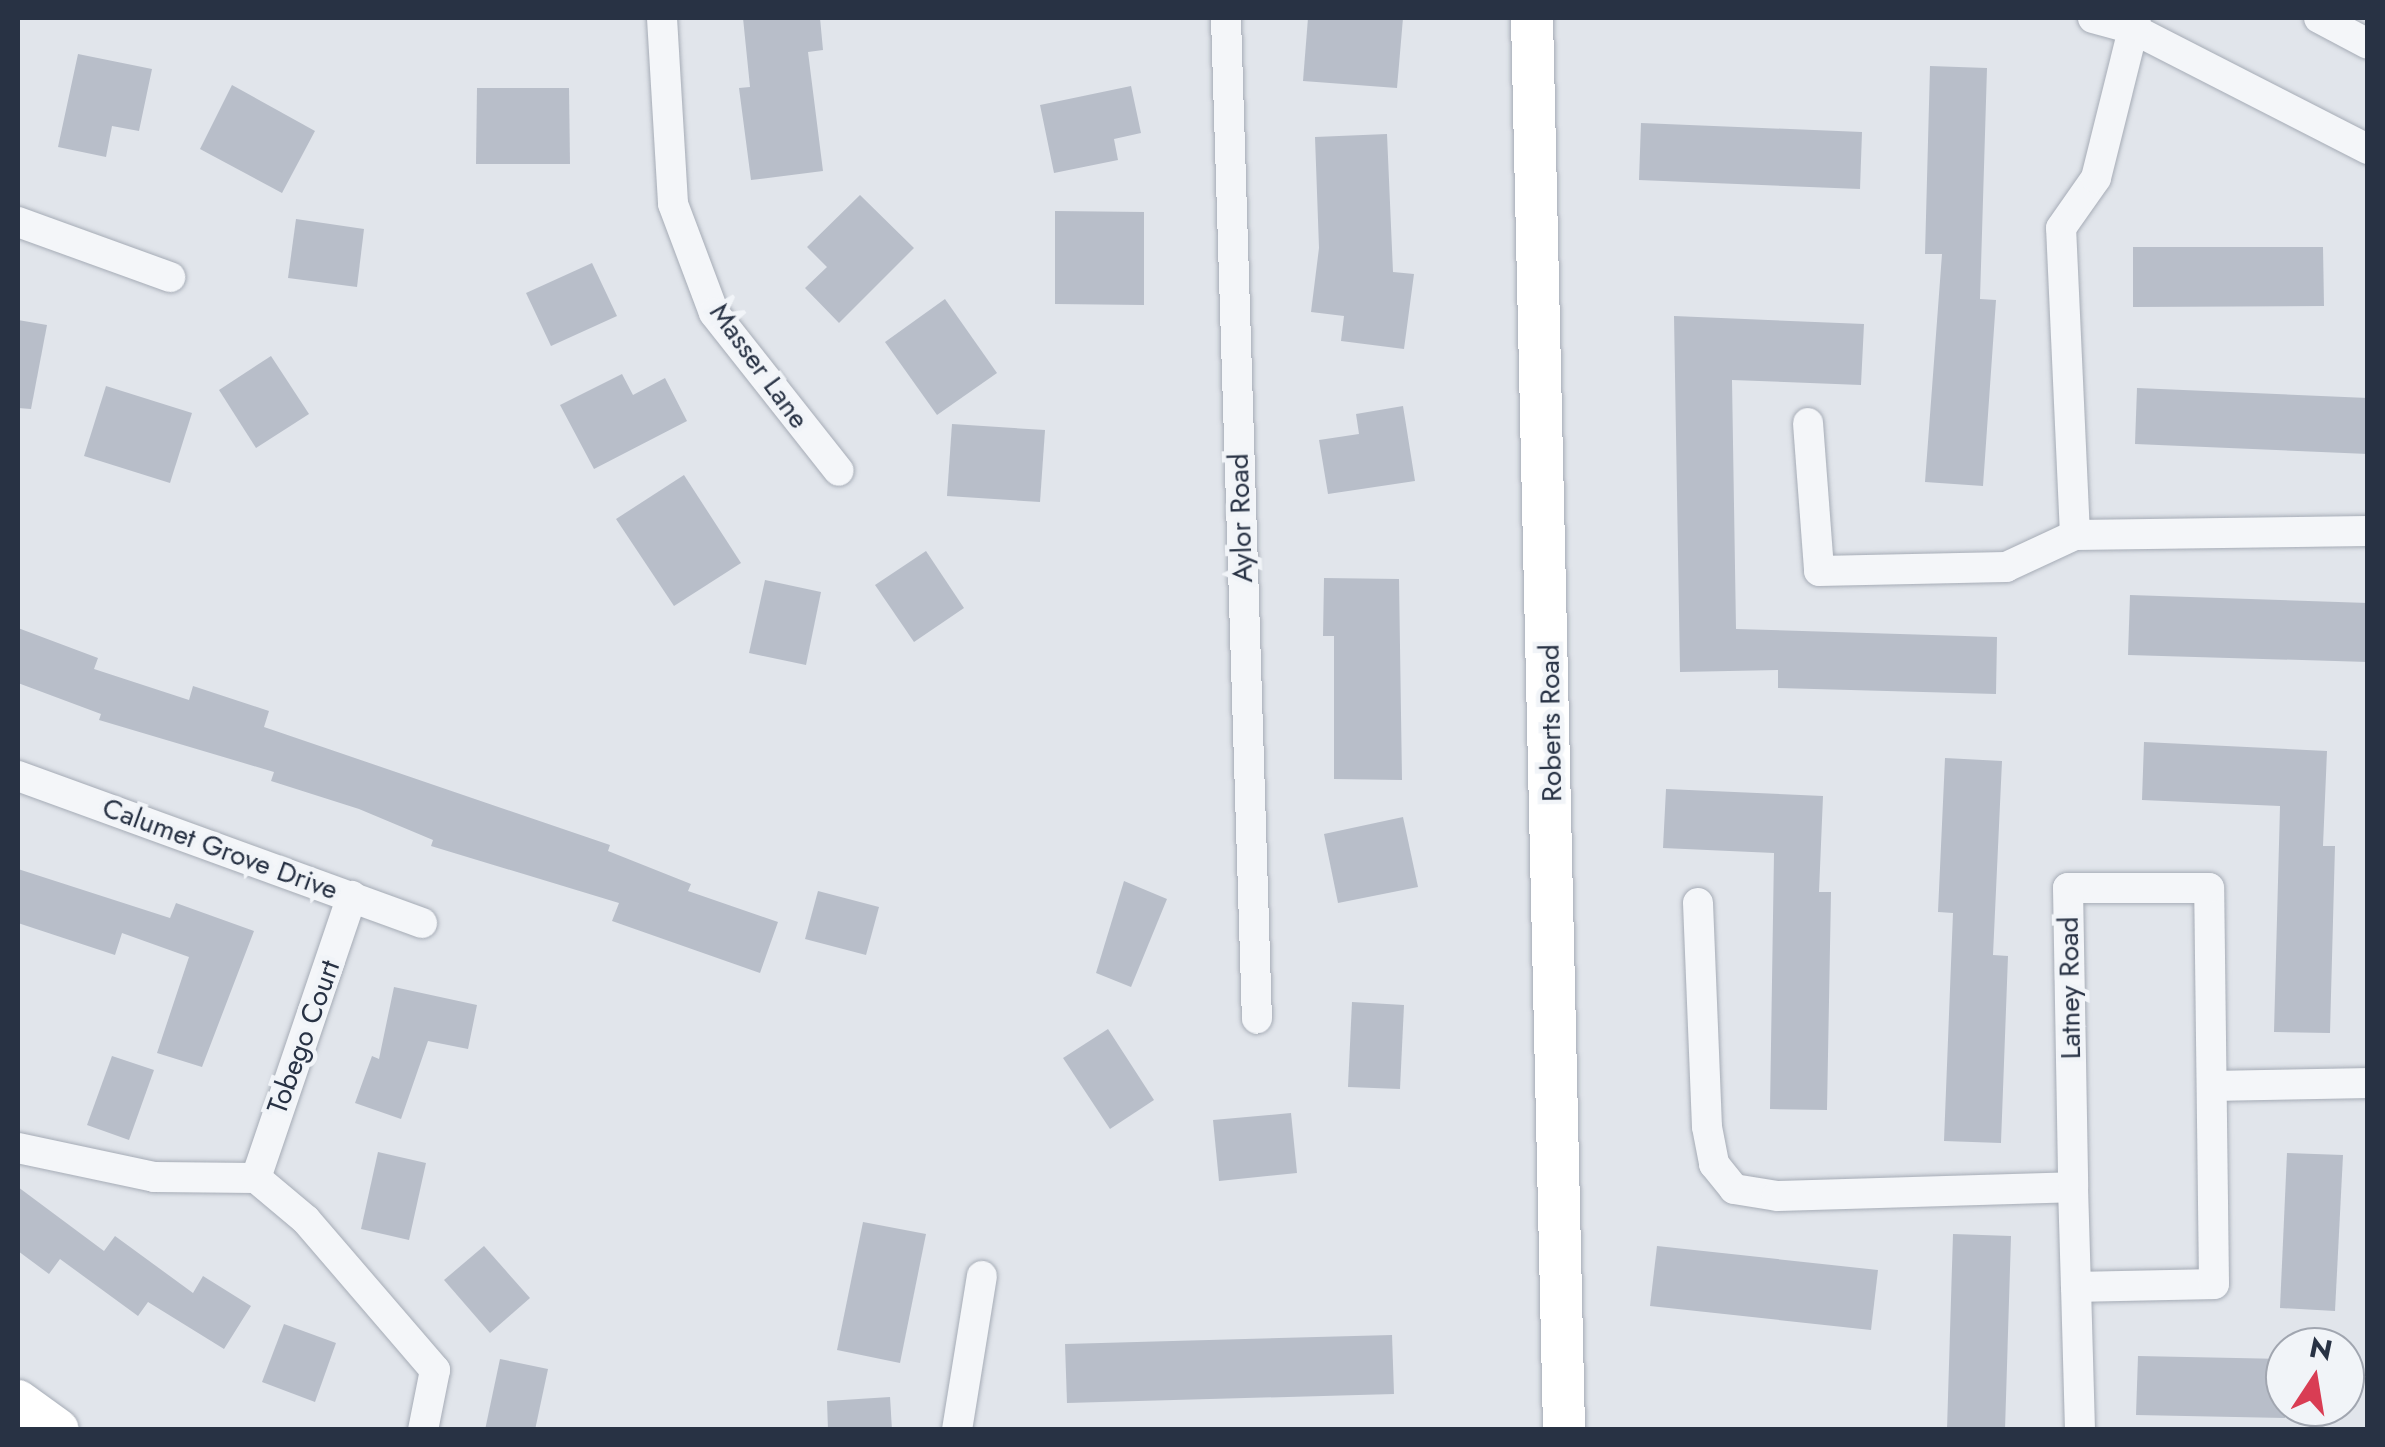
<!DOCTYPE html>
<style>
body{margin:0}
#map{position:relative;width:2385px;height:1447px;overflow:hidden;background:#e1e5eb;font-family:Jost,sans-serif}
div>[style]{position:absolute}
.building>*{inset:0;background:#b8bec9}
.roads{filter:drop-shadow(0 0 2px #a6acb6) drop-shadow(0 0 2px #a6acb6)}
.street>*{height:30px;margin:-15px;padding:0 15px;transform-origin:15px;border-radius:15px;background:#f4f6f9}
.secondary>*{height:42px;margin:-21px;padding:0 21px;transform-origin:21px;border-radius:21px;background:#fff}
span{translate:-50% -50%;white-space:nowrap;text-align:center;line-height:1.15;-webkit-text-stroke:9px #f1f4f8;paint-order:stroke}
.street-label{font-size:28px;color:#283244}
.frame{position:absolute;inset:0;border:20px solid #283244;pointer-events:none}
.north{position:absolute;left:2265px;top:1327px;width:100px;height:100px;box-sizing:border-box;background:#f1f4f8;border:2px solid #a1a6b0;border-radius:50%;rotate:12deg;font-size:28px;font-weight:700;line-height:40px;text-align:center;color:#283244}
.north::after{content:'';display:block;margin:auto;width:35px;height:45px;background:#d93d54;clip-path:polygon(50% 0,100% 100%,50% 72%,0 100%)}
</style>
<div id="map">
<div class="building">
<i style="clip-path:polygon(743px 18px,820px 18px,823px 50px,808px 52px,823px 171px,751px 180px,739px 88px,750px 87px)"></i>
<i style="clip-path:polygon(1308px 18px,1403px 18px,1397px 88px,1303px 81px)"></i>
<i style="clip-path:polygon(78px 54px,152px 69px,139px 131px,112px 126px,106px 157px,58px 147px)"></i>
<i style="clip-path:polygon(1930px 66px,1987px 68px,1980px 299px,1996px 300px,1983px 486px,1925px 482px,1942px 254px,1925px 254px)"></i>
<i style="clip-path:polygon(232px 85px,315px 131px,282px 193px,200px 149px)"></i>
<i style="clip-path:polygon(1131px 86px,1141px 133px,1114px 139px,1118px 160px,1054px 173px,1040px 105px)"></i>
<i style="clip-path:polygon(477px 88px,569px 88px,570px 164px,476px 164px)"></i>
<i style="clip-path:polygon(1641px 123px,1862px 132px,1860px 189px,1639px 180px)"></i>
<i style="clip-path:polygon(1387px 134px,1393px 272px,1414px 274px,1404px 349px,1341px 341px,1344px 316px,1311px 312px,1319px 248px,1315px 137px)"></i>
<i style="clip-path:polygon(860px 195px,914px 248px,839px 323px,805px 288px,827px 267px,807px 247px)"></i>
<i style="clip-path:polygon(1055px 211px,1144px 212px,1144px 305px,1055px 304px)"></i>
<i style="clip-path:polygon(296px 219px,364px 229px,357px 287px,288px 278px)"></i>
<i style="clip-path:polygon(2133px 247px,2323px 247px,2324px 306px,2133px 307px)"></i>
<i style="clip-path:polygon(592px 263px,617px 316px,551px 346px,526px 293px)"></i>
<i style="clip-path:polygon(945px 299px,997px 373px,937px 415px,885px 342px)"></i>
<i style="clip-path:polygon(1674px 316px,1864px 324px,1861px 385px,1732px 380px,1736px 629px,1997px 637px,1996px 694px,1778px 688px,1778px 670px,1680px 672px)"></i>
<i style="clip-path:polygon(18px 320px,47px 325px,31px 409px,18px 408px)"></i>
<i style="clip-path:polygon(271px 356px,309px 414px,256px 448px,219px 390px)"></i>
<i style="clip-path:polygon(622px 374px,633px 395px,665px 378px,687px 421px,594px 469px,560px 405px)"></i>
<i style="clip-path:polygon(106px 386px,192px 413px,170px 483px,84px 456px)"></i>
<i style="clip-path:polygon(2137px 388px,2368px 398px,2368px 454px,2135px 444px)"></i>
<i style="clip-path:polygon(1403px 406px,1415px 481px,1328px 494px,1319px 440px,1359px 434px,1356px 414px)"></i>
<i style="clip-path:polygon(952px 424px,1045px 430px,1040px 502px,947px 496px)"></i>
<i style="clip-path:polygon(684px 475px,741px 563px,674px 606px,616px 519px)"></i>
<i style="clip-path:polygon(926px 551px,964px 608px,914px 642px,875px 585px)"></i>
<i style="clip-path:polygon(1324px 578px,1399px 579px,1402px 780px,1334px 779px,1334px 636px,1323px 636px)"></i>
<i style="clip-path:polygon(765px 580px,821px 592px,806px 665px,749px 653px)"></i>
<i style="clip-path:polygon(2130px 595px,2368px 603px,2368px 662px,2128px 655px)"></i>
<i style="clip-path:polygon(18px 628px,98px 658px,94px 669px,189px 700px,193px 686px,269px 711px,264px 727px,610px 845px,608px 851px,691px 884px,688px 891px,778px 922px,760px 973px,612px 921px,619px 903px,431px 846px,433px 840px,359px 809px,271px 781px,274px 772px,99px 720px,101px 714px,18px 683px)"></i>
<i style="clip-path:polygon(2144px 742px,2327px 751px,2323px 846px,2335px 846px,2330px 1033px,2274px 1032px,2280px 806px,2142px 800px)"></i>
<i style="clip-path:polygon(1945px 758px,2002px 761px,1993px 955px,2008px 956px,2001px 1143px,1944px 1141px,1953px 913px,1938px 912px)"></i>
<i style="clip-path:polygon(1666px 789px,1823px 796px,1819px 892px,1831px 892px,1827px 1110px,1770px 1109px,1774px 853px,1663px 848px)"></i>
<i style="clip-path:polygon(1403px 817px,1418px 887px,1338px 903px,1324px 834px)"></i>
<i style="clip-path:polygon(18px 869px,170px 918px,176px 903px,254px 931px,202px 1067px,157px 1053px,189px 957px,122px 933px,115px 955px,18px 923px)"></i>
<i style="clip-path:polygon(1124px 881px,1167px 899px,1131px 987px,1096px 973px)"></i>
<i style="clip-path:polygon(818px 891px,879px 907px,866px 955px,805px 939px)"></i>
<i style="clip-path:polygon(394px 987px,477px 1005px,468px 1049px,428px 1041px,401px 1119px,355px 1103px,372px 1056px,379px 1059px)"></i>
<i style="clip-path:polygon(1352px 1002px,1404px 1005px,1400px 1089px,1348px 1087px)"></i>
<i style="clip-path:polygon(1108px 1029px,1154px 1100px,1110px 1129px,1063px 1058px)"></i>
<i style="clip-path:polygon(112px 1056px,154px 1070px,129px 1140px,87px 1125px)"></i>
<i style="clip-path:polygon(1291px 1113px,1297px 1173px,1219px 1181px,1213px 1120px)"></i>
<i style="clip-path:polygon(378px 1152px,426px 1163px,409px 1240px,361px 1229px)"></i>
<i style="clip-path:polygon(2287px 1153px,2343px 1155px,2335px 1311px,2280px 1308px)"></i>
<i style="clip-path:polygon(18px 1187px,104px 1251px,115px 1236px,193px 1293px,203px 1276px,251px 1306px,224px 1349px,148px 1302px,138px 1316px,60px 1259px,49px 1274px,18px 1251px)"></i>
<i style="clip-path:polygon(863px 1222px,926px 1234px,900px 1363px,837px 1350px)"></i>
<i style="clip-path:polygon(1953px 1234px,2011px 1236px,2005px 1430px,1947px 1430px)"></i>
<i style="clip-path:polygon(484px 1246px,530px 1298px,490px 1333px,444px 1280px)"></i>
<i style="clip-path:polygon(1657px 1246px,1878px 1270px,1871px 1330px,1650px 1306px)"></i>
<i style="clip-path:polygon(284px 1324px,336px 1343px,315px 1402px,262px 1382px)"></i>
<i style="clip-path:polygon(1392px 1335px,1394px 1394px,1067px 1403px,1065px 1344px)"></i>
<i style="clip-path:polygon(2138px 1356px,2285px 1359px,2285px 1418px,2136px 1415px)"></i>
<i style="clip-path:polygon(500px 1359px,548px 1369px,535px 1430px,485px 1430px)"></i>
<i style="clip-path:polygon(890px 1397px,892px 1430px,828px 1430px,827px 1401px)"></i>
</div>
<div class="roads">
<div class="street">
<i style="left:662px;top:18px;width:186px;rotate:86.6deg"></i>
<i style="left:673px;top:204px;width:116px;rotate:69.4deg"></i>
<i style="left:714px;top:313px;width:201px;rotate:51.7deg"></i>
<i style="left:1226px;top:18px;width:1001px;rotate:88.23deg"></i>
<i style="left:2093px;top:18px;width:41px;rotate:15.4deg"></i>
<i style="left:2133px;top:29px;width:264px;rotate:27.1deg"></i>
<i style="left:2319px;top:18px;width:55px;rotate:28deg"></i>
<i style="left:18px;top:222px;width:162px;rotate:19.9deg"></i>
<i style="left:1808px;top:423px;width:148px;rotate:85.7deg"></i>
<i style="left:1819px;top:571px;width:187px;rotate:-1.2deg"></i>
<i style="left:2006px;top:567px;width:76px;rotate:-24.9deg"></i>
<i style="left:2075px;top:535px;width:293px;rotate:-0.8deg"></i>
<i style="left:2075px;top:535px;width:307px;rotate:-92.6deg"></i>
<i style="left:2061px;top:228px;width:61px;rotate:-55deg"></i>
<i style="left:2096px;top:178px;width:165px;rotate:-76deg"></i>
<i style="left:18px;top:776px;width:430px;rotate:20deg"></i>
<i style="left:1698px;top:903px;width:224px;rotate:87.7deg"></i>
<i style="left:1707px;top:1127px;width:38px;rotate:79deg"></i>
<i style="left:1714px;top:1164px;width:32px;rotate:51deg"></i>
<i style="left:1734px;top:1189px;width:44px;rotate:9.2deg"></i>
<i style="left:1777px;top:1196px;width:296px;rotate:-1.7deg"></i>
<i style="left:2213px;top:1086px;width:155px;rotate:-1.1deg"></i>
<i style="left:18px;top:1148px;width:139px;rotate:12deg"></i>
<i style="left:154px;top:1177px;width:102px;rotate:0.6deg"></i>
<i style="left:256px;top:1178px;width:65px;rotate:40deg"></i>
<i style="left:306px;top:1220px;width:198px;rotate:49.3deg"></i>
<i style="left:435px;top:1370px;width:61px;rotate:101.3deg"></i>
<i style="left:256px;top:1178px;width:298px;rotate:-71.2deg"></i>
<i style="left:2076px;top:1287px;width:138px;rotate:-1.2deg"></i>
<i style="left:2214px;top:1284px;width:396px;rotate:-90.7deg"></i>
<i style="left:2209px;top:888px;width:141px;rotate:180deg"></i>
<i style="left:2068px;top:888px;width:299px;rotate:89deg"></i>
<i style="left:2073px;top:1187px;width:100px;rotate:88.3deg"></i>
<i style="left:2076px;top:1287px;width:143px;rotate:88.4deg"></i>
<i style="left:957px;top:1430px;width:156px;rotate:-80.8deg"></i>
</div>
<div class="secondary">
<i style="left:1532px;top:18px;width:1412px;rotate:88.7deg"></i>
<i style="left:18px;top:1401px;width:49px;rotate:35.9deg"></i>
</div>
</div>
<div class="street-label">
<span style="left:759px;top:366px;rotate:54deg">Masser Lane</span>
<span style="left:1241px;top:518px;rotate:-92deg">Aylor Road</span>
<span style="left:1551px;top:723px;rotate:-91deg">Roberts Road</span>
<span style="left:220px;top:849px;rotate:20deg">Calumet Grove Drive</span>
<span style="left:2070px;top:988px;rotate:-91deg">Latney Road</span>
<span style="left:304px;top:1037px;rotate:-70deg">Tobego Court</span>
</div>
<div class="frame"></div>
<div class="north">N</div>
</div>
